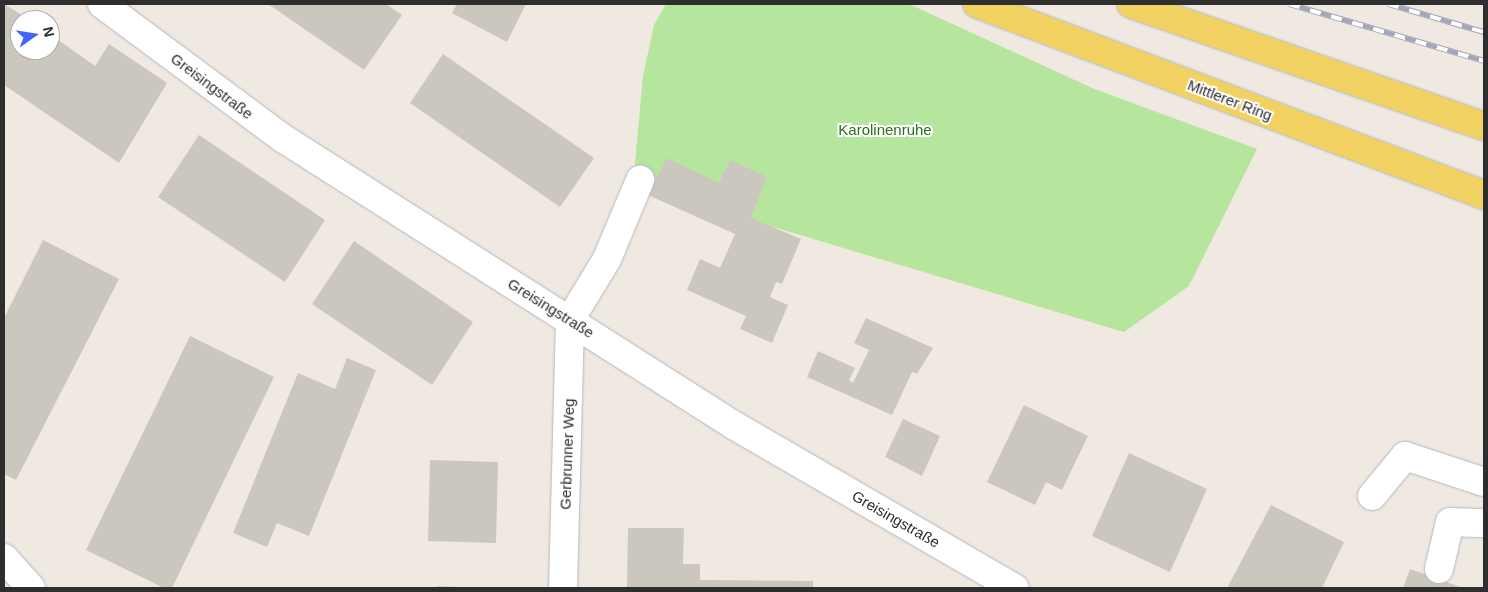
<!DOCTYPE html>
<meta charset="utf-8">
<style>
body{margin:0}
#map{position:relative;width:1488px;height:592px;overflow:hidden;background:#efe9e1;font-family:Arial,sans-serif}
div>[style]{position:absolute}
.green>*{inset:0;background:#b6e59e}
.building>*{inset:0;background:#cbc7bf}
.roads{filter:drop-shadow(0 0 1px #b4b7c1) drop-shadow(0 0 1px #b4b7c1)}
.minor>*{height:28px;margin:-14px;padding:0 14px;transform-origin:14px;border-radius:14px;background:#fff}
.major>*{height:28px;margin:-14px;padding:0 14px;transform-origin:14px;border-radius:14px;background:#f2d163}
.rail>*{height:5.5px;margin-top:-2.75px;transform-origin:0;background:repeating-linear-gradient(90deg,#fff 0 11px,#a3a6b8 0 22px);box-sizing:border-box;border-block:1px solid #a3a6b8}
span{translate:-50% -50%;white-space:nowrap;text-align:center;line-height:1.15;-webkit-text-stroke:4px #fff;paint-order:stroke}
.street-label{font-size:15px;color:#2e2e2e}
.park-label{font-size:15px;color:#2c6e1b}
.frame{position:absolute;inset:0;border:5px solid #2e2e2e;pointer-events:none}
.north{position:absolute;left:10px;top:10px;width:50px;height:50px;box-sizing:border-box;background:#fff;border:1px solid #ababab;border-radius:50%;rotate:77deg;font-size:14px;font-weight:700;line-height:20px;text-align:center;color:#2e2e2e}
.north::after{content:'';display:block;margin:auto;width:18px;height:22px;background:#4264fb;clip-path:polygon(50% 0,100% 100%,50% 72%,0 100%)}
</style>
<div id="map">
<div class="green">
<i style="clip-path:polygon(666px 4px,909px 4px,1092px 88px,1257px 149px,1189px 286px,1124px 332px,633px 185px,643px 76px,654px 25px)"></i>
</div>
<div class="building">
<i style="clip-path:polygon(4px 4px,30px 20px,20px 20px,20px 50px,50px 50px,50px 34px,95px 66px,109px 44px,167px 83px,119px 163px,4px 85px)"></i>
<i style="clip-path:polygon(268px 4px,386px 4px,402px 15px,364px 70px)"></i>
<i style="clip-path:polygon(457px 4px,526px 4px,507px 42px,452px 13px)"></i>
<i style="clip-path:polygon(443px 54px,594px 158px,560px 207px,410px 103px)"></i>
<i style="clip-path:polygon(199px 135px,325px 220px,285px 282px,158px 197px)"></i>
<i style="clip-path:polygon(667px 158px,719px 183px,730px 160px,767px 177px,751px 218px,801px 239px,782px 284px,776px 282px,770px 297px,788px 305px,772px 343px,740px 329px,746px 316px,687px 290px,700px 259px,720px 268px,735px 234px,648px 195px)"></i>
<i style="clip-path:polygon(43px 240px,119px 279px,16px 480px,4px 474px,4px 318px)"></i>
<i style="clip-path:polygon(354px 241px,473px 322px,432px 385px,312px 304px)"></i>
<i style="clip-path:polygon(866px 318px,933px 348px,917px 374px,912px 372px,892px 415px,807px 377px,818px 351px,855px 368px,849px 380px,853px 383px,869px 350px,854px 343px)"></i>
<i style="clip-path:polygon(190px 336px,274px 377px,172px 588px,164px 588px,86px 550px)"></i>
<i style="clip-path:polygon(347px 358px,376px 370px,309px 536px,277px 523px,267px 547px,233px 533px,298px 373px,335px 389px)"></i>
<i style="clip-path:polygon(1024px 405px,1088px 436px,1062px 490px,1046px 482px,1035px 505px,987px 482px)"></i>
<i style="clip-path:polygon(903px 419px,940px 436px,922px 476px,885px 457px)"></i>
<i style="clip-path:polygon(1129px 453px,1207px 489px,1170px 572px,1092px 536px)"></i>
<i style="clip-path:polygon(430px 460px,498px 462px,496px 543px,428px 541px)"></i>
<i style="clip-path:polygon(1271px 505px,1344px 542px,1322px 588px,1227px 588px)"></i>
<i style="clip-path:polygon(628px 528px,684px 528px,683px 564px,700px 564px,700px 580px,813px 581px,813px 588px,627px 588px)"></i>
<i style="clip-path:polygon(1410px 569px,1463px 588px,1403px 588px)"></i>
<i style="clip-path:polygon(438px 586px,457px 587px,457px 588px,438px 588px)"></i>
</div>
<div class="roads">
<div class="minor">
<i style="left:102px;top:4px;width:227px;rotate:36.6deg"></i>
<i style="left:284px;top:139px;width:535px;rotate:32.47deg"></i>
<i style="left:735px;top:426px;width:323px;rotate:30.1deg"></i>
<i style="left:570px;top:320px;width:71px;rotate:-58.8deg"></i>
<i style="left:607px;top:259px;width:86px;rotate:-67.3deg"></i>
<i style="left:1372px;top:496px;width:52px;rotate:-50.5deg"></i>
<i style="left:1405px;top:456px;width:83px;rotate:18.2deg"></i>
<i style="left:4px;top:558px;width:40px;rotate:48deg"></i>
<i style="left:1439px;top:569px;width:48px;rotate:-76.8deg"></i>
<i style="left:1450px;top:522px;width:34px;rotate:2deg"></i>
<i style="left:563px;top:588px;width:268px;rotate:-88.5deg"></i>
</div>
<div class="major">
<i style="left:977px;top:4px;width:542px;rotate:20.64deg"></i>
<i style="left:1131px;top:4px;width:373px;rotate:19.1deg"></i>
</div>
</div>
<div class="rail">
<i style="left:1289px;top:4px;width:203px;rotate:16.3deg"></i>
<i style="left:1388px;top:4px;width:100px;rotate:16.3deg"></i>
</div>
<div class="street-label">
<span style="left:212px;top:86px;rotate:37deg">Greisingstraße</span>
<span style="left:1230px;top:100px;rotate:21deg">Mittlerer Ring</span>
<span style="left:551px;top:308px;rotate:32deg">Greisingstraße</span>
<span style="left:567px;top:454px;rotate:-88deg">Gerbrunner Weg</span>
<span style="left:896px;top:519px;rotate:30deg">Greisingstraße</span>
</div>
<div class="park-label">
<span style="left:885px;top:130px">Karolinenruhe</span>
</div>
<div class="frame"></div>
<div class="north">N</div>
</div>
